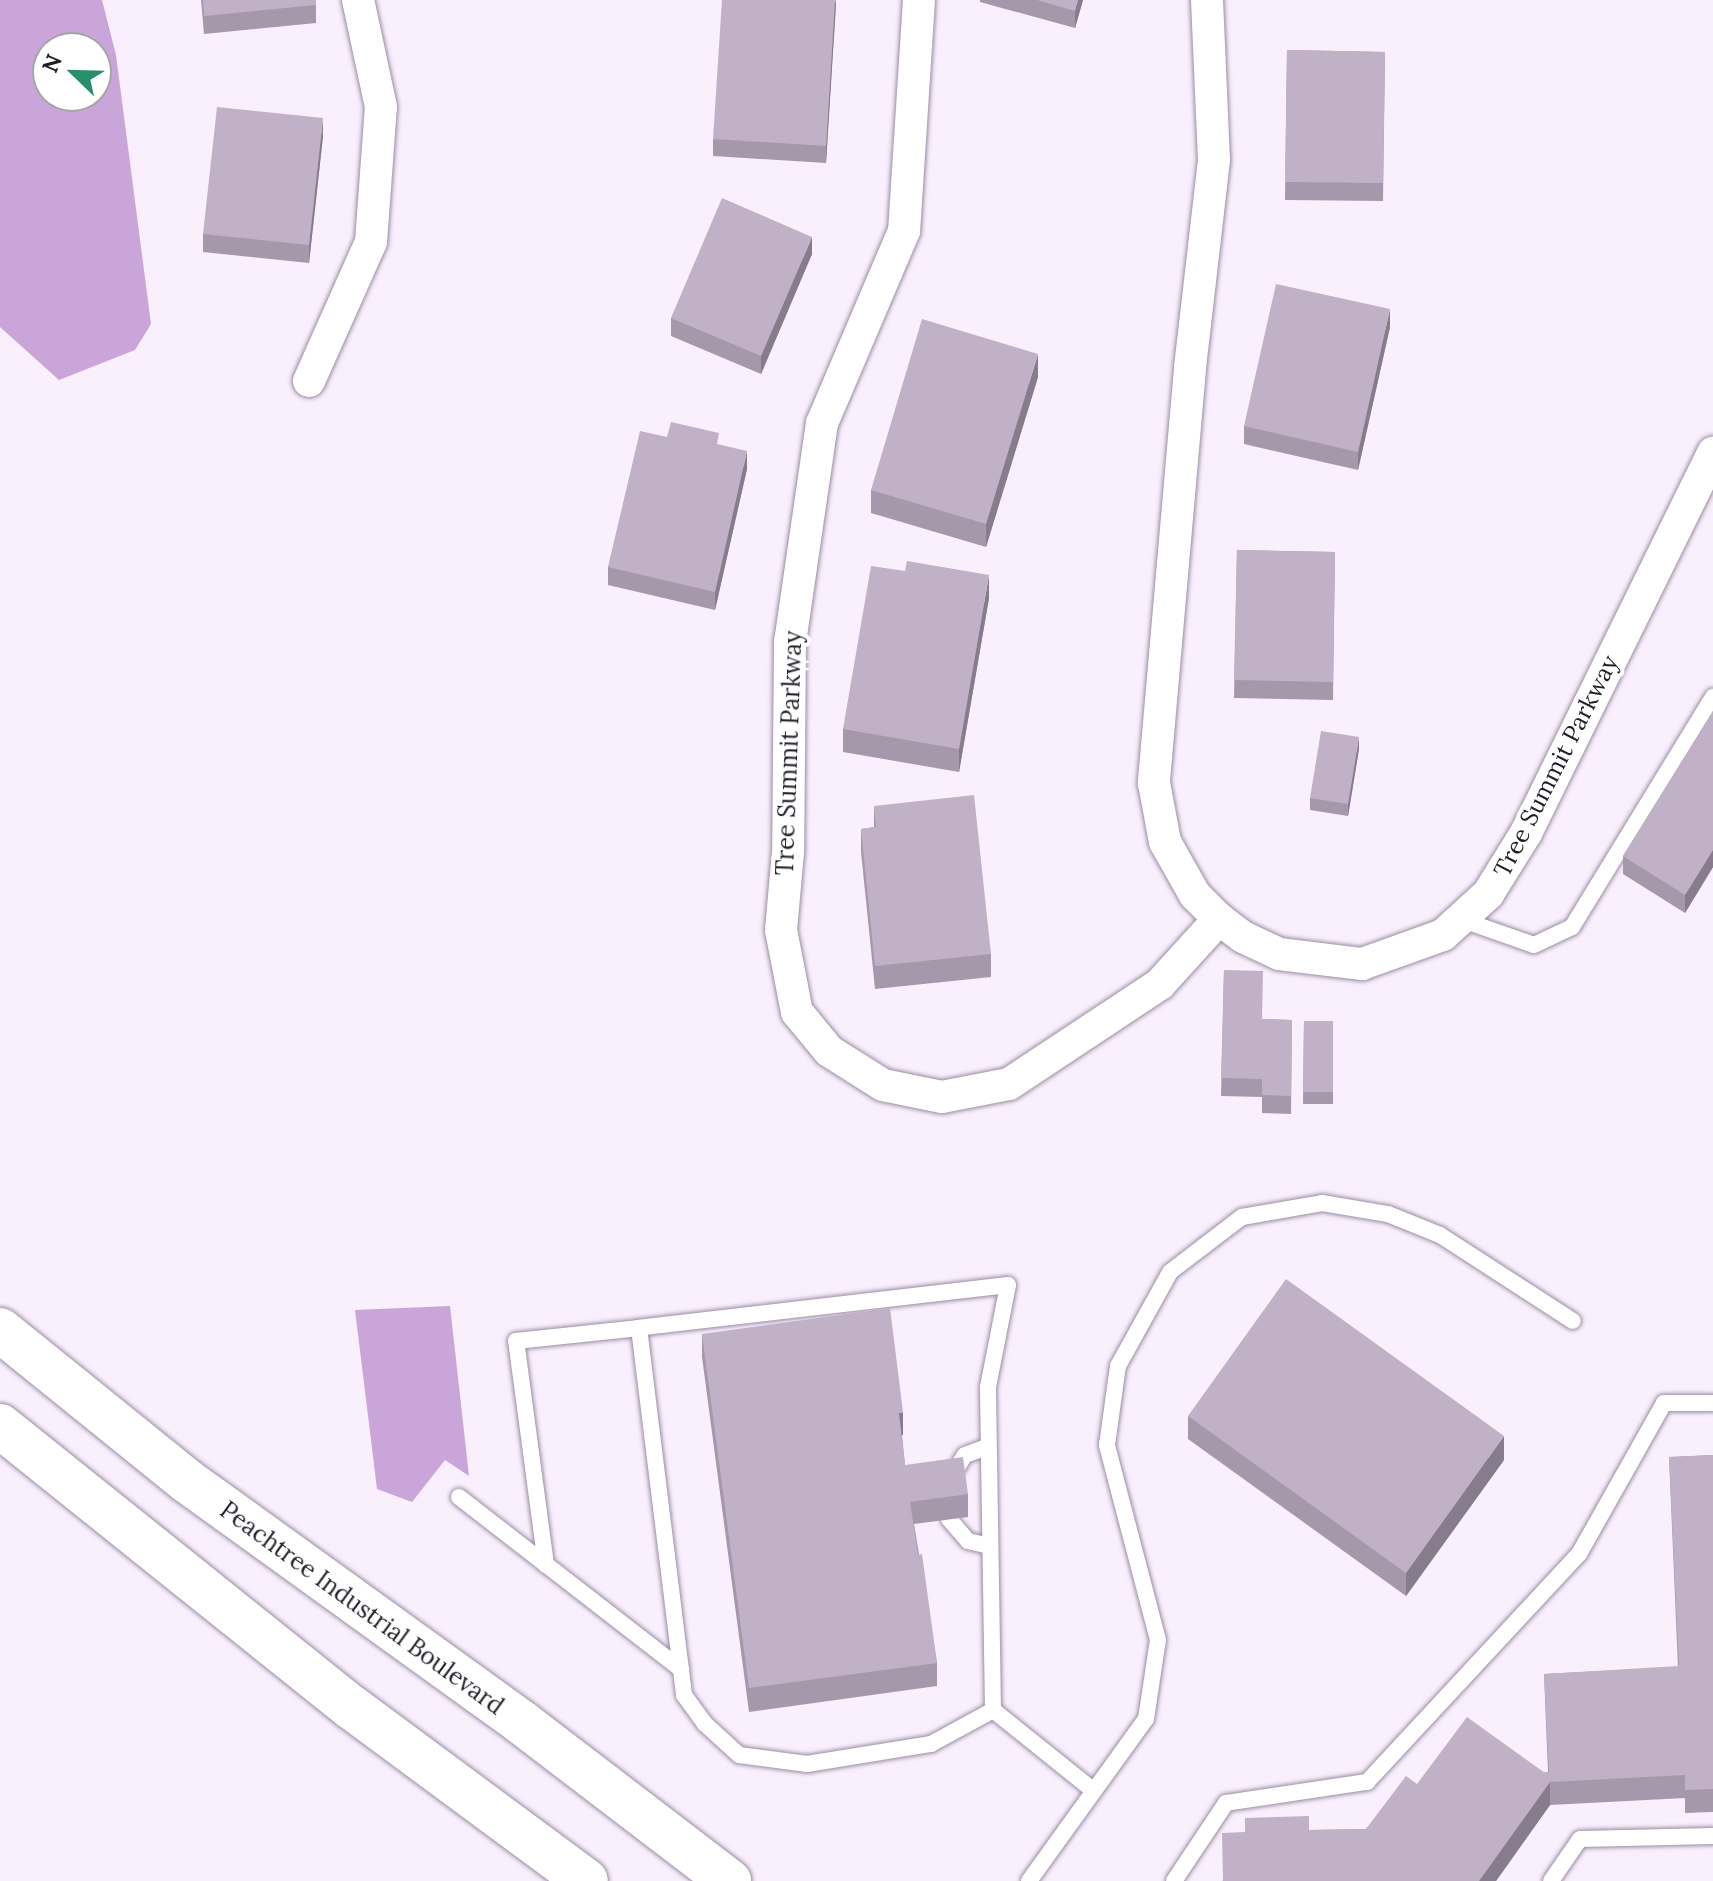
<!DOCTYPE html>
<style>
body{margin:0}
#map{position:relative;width:1713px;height:1881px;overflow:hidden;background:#f9effd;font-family:Lora,serif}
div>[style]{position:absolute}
.water>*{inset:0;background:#c9a5d9}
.roads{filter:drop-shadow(0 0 2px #9b8ca2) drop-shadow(0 0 2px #9b8ca2)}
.service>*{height:16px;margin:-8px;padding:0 8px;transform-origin:8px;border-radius:8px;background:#fff}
.minor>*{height:32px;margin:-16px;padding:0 16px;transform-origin:16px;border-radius:16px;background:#fff}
.trunk>*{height:44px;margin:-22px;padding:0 22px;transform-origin:22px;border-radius:22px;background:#fff}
.wall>*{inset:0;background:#a598ab}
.shaded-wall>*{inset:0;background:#867c8b}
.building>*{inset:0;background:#c0b1c7}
span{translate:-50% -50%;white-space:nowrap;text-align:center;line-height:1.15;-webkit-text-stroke:8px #fff;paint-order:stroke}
.street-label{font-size:24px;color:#231d26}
.north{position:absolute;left:32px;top:32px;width:80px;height:80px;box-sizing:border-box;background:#fff;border:2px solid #a7a5a8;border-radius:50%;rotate:293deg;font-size:22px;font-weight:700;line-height:32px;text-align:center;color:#231d26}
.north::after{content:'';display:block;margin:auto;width:28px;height:36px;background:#288e6b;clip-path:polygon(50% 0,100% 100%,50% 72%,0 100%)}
</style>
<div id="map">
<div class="water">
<i style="clip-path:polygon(evenodd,0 0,102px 0,116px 55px,151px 324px,135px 350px,59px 380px,0 327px,0 0,96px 48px,96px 96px,48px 96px,48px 48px,96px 48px)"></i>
<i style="clip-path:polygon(450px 1306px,469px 1476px,445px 1460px,412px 1502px,377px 1489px,355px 1310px)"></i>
</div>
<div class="roads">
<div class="service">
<i style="left:1460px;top:919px;width:78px;rotate:19.4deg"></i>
<i style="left:1534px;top:945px;width:42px;rotate:-25.3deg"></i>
<i style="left:1572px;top:927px;width:270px;rotate:-58.5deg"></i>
<i style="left:953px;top:1474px;width:22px;rotate:-58deg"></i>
<i style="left:965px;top:1455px;width:23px;rotate:-20deg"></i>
<i style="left:459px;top:1497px;width:281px;rotate:37.8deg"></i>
<i style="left:949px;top:1519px;width:29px;rotate:49deg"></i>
<i style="left:968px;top:1541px;width:22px;rotate:13deg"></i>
<i style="left:546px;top:1565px;width:226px;rotate:-97.6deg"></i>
<i style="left:516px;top:1341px;width:124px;rotate:-6deg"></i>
<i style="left:993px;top:1710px;width:323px;rotate:-90.9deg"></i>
<i style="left:988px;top:1387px;width:104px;rotate:-78.9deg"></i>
<i style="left:1008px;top:1285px;width:371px;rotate:173.4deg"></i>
<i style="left:639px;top:1328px;width:370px;rotate:83deg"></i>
<i style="left:684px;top:1695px;width:34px;rotate:54deg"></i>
<i style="left:704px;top:1723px;width:47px;rotate:42.4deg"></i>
<i style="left:739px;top:1755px;width:69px;rotate:7.5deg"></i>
<i style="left:807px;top:1764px;width:126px;rotate:-9.2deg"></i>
<i style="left:931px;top:1744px;width:71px;rotate:-28.7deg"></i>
<i style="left:993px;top:1710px;width:129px;rotate:38.7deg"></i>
<i style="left:1029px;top:1881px;width:200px;rotate:-54.2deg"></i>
<i style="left:1146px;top:1719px;width:80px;rotate:-81.4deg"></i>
<i style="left:1158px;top:1640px;width:202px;rotate:-104.7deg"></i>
<i style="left:1107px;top:1445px;width:80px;rotate:-82.1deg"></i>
<i style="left:1118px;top:1366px;width:107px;rotate:-61deg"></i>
<i style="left:1170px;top:1272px;width:91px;rotate:-37.4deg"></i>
<i style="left:1242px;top:1217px;width:81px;rotate:-9.9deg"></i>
<i style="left:1322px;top:1203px;width:67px;rotate:9.5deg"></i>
<i style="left:1388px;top:1214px;width:56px;rotate:22deg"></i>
<i style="left:1440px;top:1235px;width:158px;rotate:32.9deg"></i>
<i style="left:1174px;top:1881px;width:94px;rotate:-56.3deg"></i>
<i style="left:1226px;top:1803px;width:143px;rotate:-8.5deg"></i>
<i style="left:1367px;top:1782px;width:311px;rotate:-47.1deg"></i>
<i style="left:1579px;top:1554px;width:173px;rotate:-60.6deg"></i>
<i style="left:1664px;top:1403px;width:49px"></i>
<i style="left:1551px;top:1881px;width:51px;rotate:-55.4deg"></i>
<i style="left:1580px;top:1839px;width:133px;rotate:-1.3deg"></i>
</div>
<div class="minor">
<i style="left:919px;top:0;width:231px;rotate:93.7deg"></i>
<i style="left:904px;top:231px;width:209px;rotate:113.1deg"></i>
<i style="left:822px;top:423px;width:221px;rotate:98.3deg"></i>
<i style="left:790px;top:642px;width:210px;rotate:90.5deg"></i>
<i style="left:788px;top:852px;width:78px;rotate:95.1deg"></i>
<i style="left:781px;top:930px;width:84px;rotate:79deg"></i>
<i style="left:797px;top:1012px;width:50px;rotate:50.6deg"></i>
<i style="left:829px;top:1051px;width:64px;rotate:32.2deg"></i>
<i style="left:883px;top:1085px;width:60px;rotate:11.5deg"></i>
<i style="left:942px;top:1097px;width:68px;rotate:-11deg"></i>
<i style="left:1009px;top:1084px;width:181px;rotate:-33.5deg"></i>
<i style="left:1160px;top:984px;width:88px;rotate:-47.8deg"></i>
<i style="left:1207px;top:0;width:160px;rotate:87.5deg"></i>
<i style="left:1214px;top:160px;width:210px;rotate:96.6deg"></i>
<i style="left:1190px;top:369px;width:416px;rotate:95deg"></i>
<i style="left:1154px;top:783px;width:60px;rotate:79.4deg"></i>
<i style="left:1165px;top:842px;width:61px;rotate:60.5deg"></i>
<i style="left:1195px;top:895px;width:34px;rotate:45deg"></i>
<i style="left:1219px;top:919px;width:30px;rotate:37deg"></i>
<i style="left:1243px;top:937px;width:40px;rotate:25deg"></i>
<i style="left:1279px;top:954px;width:84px;rotate:6.9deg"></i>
<i style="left:1362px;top:964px;width:86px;rotate:-19.7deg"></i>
<i style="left:1443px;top:935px;width:61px;rotate:-42.3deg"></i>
<i style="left:1488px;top:894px;width:72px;rotate:-58.1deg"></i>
<i style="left:1526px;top:833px;width:424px;rotate:-63.8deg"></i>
<i style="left:309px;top:381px;width:152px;rotate:-66deg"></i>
<i style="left:371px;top:242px;width:135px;rotate:-85.8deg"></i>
<i style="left:381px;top:107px;width:109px;rotate:-102.1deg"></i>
</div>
<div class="trunk">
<i style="left:0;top:1330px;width:240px;rotate:38.9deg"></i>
<i style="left:187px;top:1481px;width:412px;rotate:35.8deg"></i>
<i style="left:521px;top:1722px;width:262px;rotate:37.4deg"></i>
<i style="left:0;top:1426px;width:450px;rotate:38.7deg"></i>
<i style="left:351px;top:1707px;width:292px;rotate:36.5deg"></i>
</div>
</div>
<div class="wall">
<i style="clip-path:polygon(201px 0,316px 0,316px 23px,204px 34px)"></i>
<i style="clip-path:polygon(836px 0,826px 163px,713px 156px,713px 139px)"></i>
<i style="clip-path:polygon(980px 0,1083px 0,1075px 28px,980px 2px)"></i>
<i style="clip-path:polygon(1287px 50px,1385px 52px,1383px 201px,1285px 200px)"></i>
<i style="clip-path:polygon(323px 136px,309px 263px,203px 252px,203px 234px)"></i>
<i style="clip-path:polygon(812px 254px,761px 374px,671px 336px,671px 318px)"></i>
<i style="clip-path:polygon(1390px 327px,1358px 470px,1244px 444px,1244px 426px)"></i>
<i style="clip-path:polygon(1038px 377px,986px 547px,871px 513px,871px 490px)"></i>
<i style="clip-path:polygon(667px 437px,719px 445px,747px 469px,715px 610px,608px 585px,608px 567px)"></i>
<i style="clip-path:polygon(1237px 550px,1335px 552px,1333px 700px,1234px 698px)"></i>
<i style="clip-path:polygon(989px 598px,959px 772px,843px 752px,843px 729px)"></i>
<i style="clip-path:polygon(1713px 711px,1713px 867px,1685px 913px,1623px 874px,1623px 856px)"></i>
<i style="clip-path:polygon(1359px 749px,1348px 816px,1310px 810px,1310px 798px)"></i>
<i style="clip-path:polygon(874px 806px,991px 954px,991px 977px,875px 989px,861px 852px,861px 829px,874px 827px)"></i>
<i style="clip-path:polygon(1224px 970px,1262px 1019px,1292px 1020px,1291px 1114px,1262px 1113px,1262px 1097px,1221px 1096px)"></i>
<i style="clip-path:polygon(1304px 1021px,1333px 1021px,1333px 1104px,1303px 1104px)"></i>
<i style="clip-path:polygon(702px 1334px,903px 1435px,902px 1435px,905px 1465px,968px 1494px,968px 1517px,914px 1524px,937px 1663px,937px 1686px,749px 1712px,702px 1357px)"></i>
<i style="clip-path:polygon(1188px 1416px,1504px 1460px,1406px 1596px,1188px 1439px)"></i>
<i style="clip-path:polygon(1713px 1455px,1713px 1812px,1685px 1813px,1685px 1798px,1550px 1805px,1496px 1881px,1222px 1881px,1309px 1830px,1366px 1829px,1417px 1784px,1548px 1772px,1544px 1674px,1678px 1667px,1669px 1457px)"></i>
</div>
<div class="shaded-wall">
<i style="clip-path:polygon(835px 0,836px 5px,826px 163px,826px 146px)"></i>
<i style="clip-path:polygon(1078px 0,1083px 0,1075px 28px,1075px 11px)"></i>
<i style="clip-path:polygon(323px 118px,323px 136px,309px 263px,309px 245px)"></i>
<i style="clip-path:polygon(812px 237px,812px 254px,761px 374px,761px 356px)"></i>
<i style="clip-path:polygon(1390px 309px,1390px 327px,1358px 470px,1358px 452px)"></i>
<i style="clip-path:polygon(1038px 354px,1038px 377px,986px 547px,986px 524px)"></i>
<i style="clip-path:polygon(747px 451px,747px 469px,715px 610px,715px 592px)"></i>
<i style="clip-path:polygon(989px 575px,989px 598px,959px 772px,959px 749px)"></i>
<i style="clip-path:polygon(1359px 737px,1359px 749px,1348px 816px,1348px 804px)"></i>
<i style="clip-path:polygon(1713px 850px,1713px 867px,1685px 913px,1685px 895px)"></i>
<i style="clip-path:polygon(903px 1412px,903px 1435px,899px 1436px,899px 1413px)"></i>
<i style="clip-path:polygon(1504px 1436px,1504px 1460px,1406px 1596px,1406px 1573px)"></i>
<i style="clip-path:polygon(1550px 1782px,1550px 1805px,1496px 1881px,1479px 1881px)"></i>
</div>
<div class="building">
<i style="clip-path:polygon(203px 0,316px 0,316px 5px,204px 16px)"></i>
<i style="clip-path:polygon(722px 0,835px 0,826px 146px,713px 139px)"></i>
<i style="clip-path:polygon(1037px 0,1078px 0,1075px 11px)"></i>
<i style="clip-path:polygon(1287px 50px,1385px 52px,1383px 183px,1285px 182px)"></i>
<i style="clip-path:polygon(217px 107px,323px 118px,309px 245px,203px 234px)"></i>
<i style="clip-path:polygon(722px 198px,812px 237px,761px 356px,671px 318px)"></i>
<i style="clip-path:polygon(1276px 284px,1390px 309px,1358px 452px,1244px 426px)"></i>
<i style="clip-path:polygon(922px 319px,1038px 354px,986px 524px,871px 490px)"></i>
<i style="clip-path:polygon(671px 422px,719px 433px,717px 444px,747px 451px,715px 592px,608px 567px,640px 431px,667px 437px)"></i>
<i style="clip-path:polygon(1237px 550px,1335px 552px,1333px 682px,1234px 680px)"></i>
<i style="clip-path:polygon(907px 561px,989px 575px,959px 749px,843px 729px,871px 566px,905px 571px)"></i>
<i style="clip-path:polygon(1713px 711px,1713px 850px,1685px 895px,1623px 856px)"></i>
<i style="clip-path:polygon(1321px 731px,1359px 737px,1348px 804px,1310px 798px)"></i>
<i style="clip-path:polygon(974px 795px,991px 954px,875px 966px,861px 829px,876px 827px,874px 806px)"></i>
<i style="clip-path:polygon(1224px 970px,1263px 971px,1262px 1019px,1292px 1020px,1291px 1096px,1262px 1095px,1262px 1079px,1221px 1078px)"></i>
<i style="clip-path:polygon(1304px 1021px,1333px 1021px,1333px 1092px,1303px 1092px)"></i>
<i style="clip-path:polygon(1286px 1279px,1504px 1436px,1406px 1573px,1188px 1416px)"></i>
<i style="clip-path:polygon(890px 1308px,903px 1412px,899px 1413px,905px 1465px,963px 1457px,968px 1494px,910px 1502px,918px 1555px,922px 1554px,937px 1663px,749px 1688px,702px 1334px)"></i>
<i style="clip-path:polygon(1713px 1455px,1713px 1789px,1685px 1790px,1685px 1775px,1550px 1782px,1479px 1881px,1223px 1881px,1222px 1833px,1245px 1832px,1245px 1818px,1309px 1816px,1309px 1830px,1366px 1829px,1406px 1776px,1417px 1784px,1467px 1717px,1545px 1773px,1549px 1772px,1544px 1674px,1679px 1666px,1669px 1457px)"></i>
</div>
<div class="street-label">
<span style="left:789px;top:753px;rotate:-88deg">Tree Summit Parkway</span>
<span style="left:1556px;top:766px;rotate:-63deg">Tree Summit Parkway</span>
<span style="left:362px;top:1608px;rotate:36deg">Peachtree Industrial Boulevard</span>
</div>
<div class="north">N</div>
</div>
